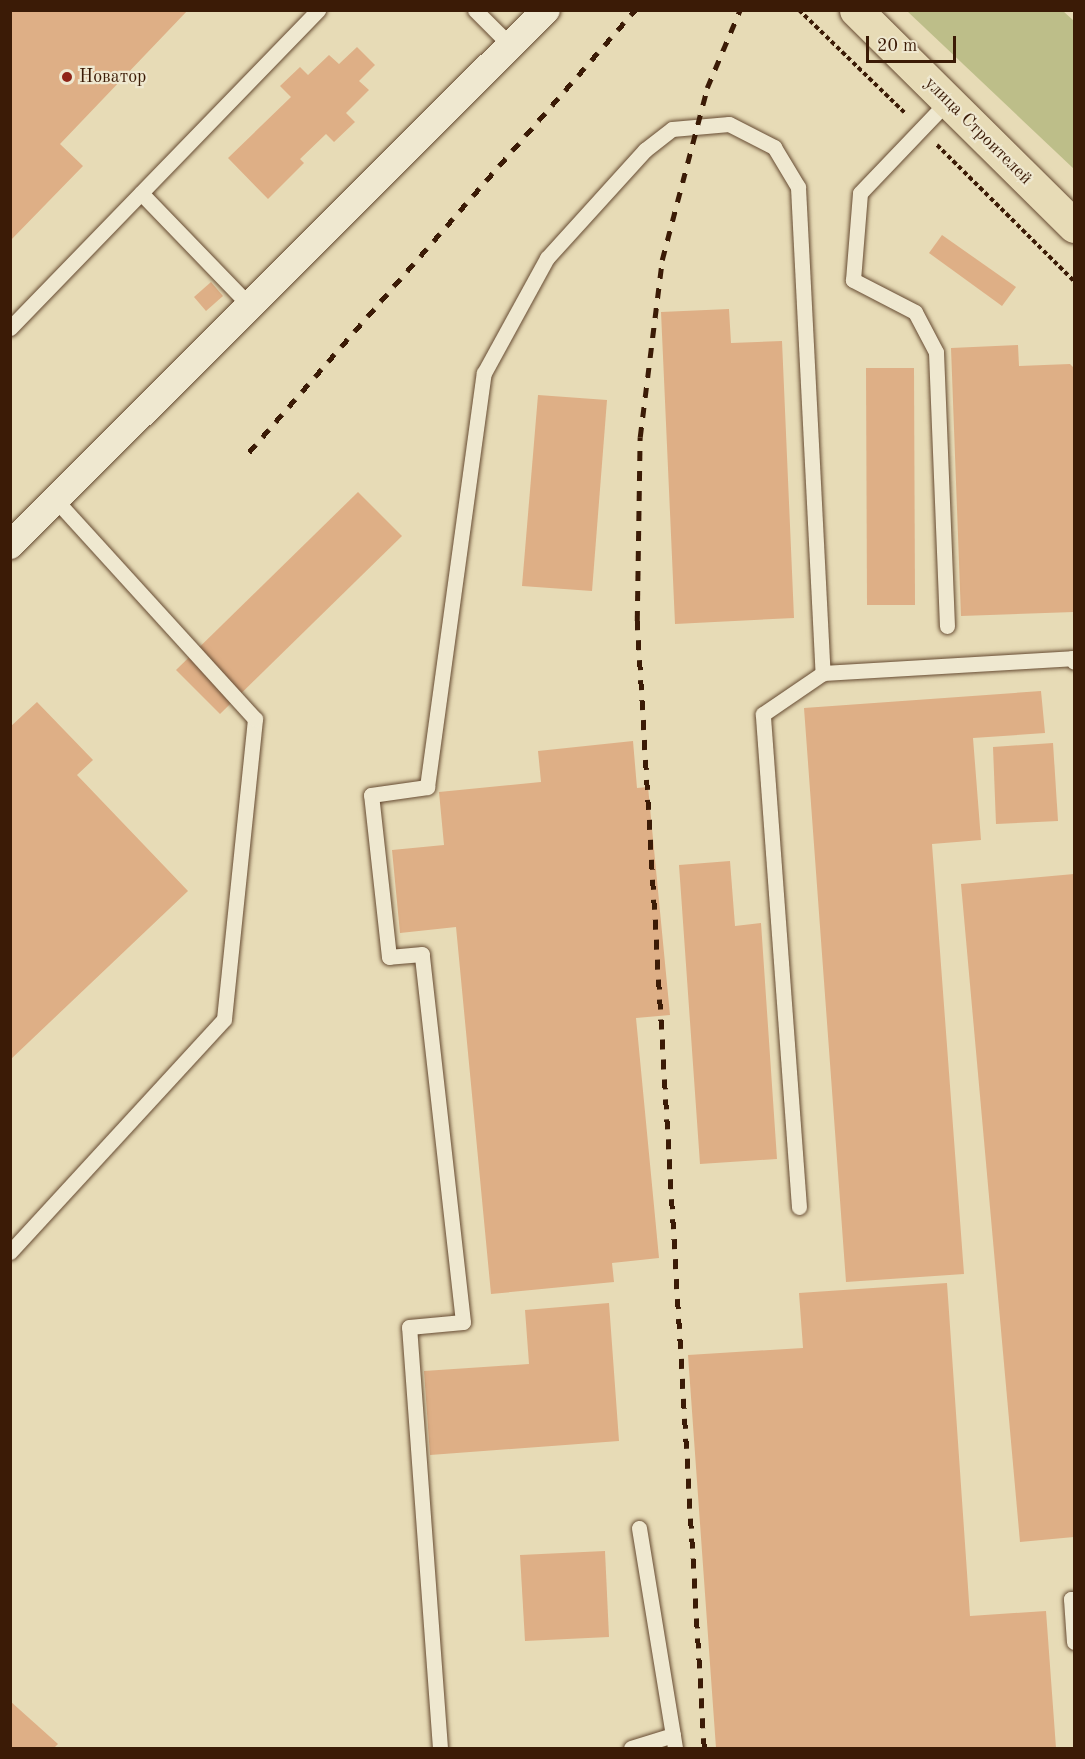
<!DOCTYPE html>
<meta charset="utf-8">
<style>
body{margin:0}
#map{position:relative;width:1085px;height:1759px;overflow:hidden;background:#e7dbb6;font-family:"Old Standard TT",serif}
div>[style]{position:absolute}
.green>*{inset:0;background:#bdbe89}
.building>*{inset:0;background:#deaf86}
.path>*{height:4px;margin-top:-2px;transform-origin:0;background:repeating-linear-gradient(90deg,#3b1b06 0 4.5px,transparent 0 7.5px)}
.roads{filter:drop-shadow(0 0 2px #664b32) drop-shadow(0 0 2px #664b32)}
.lane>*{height:15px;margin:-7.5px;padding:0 7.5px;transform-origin:7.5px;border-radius:7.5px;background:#efe8d0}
.street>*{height:28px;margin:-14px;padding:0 14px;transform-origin:14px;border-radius:14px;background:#efe8d0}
.primary>*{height:33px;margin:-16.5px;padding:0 16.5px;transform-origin:16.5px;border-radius:16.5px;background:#e7dbb6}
.rail>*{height:4.5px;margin-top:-2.25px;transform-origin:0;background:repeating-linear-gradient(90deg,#3b1b06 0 10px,transparent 0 20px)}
.dots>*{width:16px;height:16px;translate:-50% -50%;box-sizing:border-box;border:3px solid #efe8d0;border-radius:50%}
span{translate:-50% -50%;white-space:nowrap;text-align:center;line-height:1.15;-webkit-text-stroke:4.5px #efe8d0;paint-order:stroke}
.poi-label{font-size:18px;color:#3b1b06}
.left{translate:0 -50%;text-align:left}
.street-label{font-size:18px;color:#3b1b06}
.frame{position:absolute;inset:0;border:12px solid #3b1b06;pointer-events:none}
.scale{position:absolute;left:866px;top:36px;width:90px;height:27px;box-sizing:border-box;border:3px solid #3b1b06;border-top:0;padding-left:8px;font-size:18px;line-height:21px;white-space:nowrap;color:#3b1b06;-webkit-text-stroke:4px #efe8d0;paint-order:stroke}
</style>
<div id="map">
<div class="green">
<i style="clip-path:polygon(907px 11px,1063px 11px,1074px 21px,1074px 169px)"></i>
</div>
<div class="building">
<i style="clip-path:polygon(10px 10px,188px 10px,60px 144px,83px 166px,10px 241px)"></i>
<i style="clip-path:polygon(357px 47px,375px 65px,359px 81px,369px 90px,346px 113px,355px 122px,334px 142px,326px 134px,300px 159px,304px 163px,268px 199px,228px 158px,291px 97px,280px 86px,300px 67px,308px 75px,329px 55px,339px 64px)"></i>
<i style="clip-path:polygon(942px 235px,1016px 287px,1002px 306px,929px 253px)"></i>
<i style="clip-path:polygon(211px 282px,223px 296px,206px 311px,194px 297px)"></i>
<i style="clip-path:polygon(729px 309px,731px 343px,782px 341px,794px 618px,675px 624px,661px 312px)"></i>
<i style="clip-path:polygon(1018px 345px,1019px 366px,1070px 364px,1074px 368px,1074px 612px,961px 616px,951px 348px)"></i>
<i style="clip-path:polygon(866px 368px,914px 368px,915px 605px,867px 605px)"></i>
<i style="clip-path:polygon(538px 395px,607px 400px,592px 591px,522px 586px)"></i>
<i style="clip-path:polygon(358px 492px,402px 536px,220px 714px,176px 670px)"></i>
<i style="clip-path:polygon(1041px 691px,1045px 733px,973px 738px,981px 840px,932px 844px,964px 1274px,846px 1282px,804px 708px)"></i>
<i style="clip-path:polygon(37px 702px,93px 760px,77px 775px,188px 891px,10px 1060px,10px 727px)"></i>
<i style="clip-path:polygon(633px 741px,637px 788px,648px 787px,670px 1015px,636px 1018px,659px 1258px,612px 1263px,614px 1282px,491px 1294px,456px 927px,400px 933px,392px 850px,444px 845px,439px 792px,541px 782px,538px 751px)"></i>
<i style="clip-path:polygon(1053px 743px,1058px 821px,996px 824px,993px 747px)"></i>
<i style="clip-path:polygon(730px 861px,735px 926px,761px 923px,777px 1159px,700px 1164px,679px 865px)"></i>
<i style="clip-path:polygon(1074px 874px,1074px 1537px,1020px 1542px,961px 884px)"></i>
<i style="clip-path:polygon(947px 1283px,970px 1616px,1046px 1611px,1056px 1748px,716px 1748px,688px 1355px,803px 1348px,799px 1293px)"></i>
<i style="clip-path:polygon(609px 1303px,619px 1441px,430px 1455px,424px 1371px,529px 1364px,525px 1310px)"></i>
<i style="clip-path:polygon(605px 1551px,609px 1637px,525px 1641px,520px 1555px)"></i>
<i style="clip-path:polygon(10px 1701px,58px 1744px,54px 1748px,10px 1748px)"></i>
</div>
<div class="path">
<i style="left:799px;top:10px;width:149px;rotate:44.2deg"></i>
<i style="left:937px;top:145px;width:193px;rotate:44.8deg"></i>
</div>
<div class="roads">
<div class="lane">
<i style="left:475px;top:10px;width:51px;rotate:45deg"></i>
<i style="left:141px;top:193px;width:157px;rotate:46deg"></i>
<i style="left:10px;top:328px;width:443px;rotate:-45.9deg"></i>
<i style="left:947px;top:626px;width:274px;rotate:-92.3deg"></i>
<i style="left:936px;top:352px;width:45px;rotate:-117.7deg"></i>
<i style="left:915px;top:312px;width:70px;rotate:-152.7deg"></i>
<i style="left:853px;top:280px;width:87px;rotate:-85.4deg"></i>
<i style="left:860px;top:193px;width:127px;rotate:-46.3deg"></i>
<i style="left:799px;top:1207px;width:494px;rotate:-94.2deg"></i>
<i style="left:763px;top:714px;width:73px;rotate:-34.3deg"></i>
<i style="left:10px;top:1252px;width:316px;rotate:-47.4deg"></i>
<i style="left:224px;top:1019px;width:302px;rotate:-84.1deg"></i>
<i style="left:255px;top:719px;width:296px;rotate:-132.3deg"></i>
<i style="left:639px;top:1528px;width:223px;rotate:80.7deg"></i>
<i style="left:1074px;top:1599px;width:3px;rotate:180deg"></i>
<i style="left:1071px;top:1599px;width:43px;rotate:86deg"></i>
<i style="left:440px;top:1748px;width:422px;rotate:-94.2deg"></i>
<i style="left:409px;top:1327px;width:54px;rotate:-5.3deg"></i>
<i style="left:463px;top:1322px;width:370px;rotate:-96.4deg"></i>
<i style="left:422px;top:954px;width:33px;rotate:175deg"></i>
<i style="left:389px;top:957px;width:163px;rotate:-96.3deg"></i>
<i style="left:371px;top:795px;width:57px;rotate:-8.1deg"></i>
<i style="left:427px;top:787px;width:418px;rotate:-82.2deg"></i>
<i style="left:484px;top:373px;width:131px;rotate:-61.3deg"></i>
<i style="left:547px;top:258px;width:146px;rotate:-47.8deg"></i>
<i style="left:645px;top:150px;width:34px;rotate:-38deg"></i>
<i style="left:672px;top:129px;width:57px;rotate:-5deg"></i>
<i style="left:729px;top:124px;width:51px;rotate:27.1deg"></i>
<i style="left:774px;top:147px;width:47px;rotate:59deg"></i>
<i style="left:798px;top:187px;width:487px;rotate:87.1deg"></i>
<i style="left:823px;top:673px;width:249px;rotate:-3.4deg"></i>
<i style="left:1072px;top:658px;width:4px;rotate:63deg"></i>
<i style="left:631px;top:1748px;width:44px;rotate:-17.2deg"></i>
</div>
<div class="street">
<i style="left:10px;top:545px;width:757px;rotate:-44.95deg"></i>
</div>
<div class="primary">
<i style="left:856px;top:10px;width:307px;rotate:44.7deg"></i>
</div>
</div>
<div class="rail">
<i style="left:249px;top:452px;width:587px;rotate:-48.87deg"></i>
<i style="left:704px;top:1748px;width:1129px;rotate:-93.4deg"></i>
<i style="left:637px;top:621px;width:184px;rotate:-89.1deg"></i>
<i style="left:640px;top:437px;width:178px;rotate:-82.9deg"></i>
<i style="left:662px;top:260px;width:178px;rotate:-75.3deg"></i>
<i style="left:707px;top:88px;width:85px;rotate:-67.1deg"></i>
</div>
<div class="dots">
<i style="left:67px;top:77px;background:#8f2418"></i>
</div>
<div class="poi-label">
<span class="left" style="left:79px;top:77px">Новатор</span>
</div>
<div class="street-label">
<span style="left:978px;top:131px;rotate:45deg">улица Строителей</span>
</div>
<div class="frame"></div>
<div class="scale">20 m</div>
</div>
